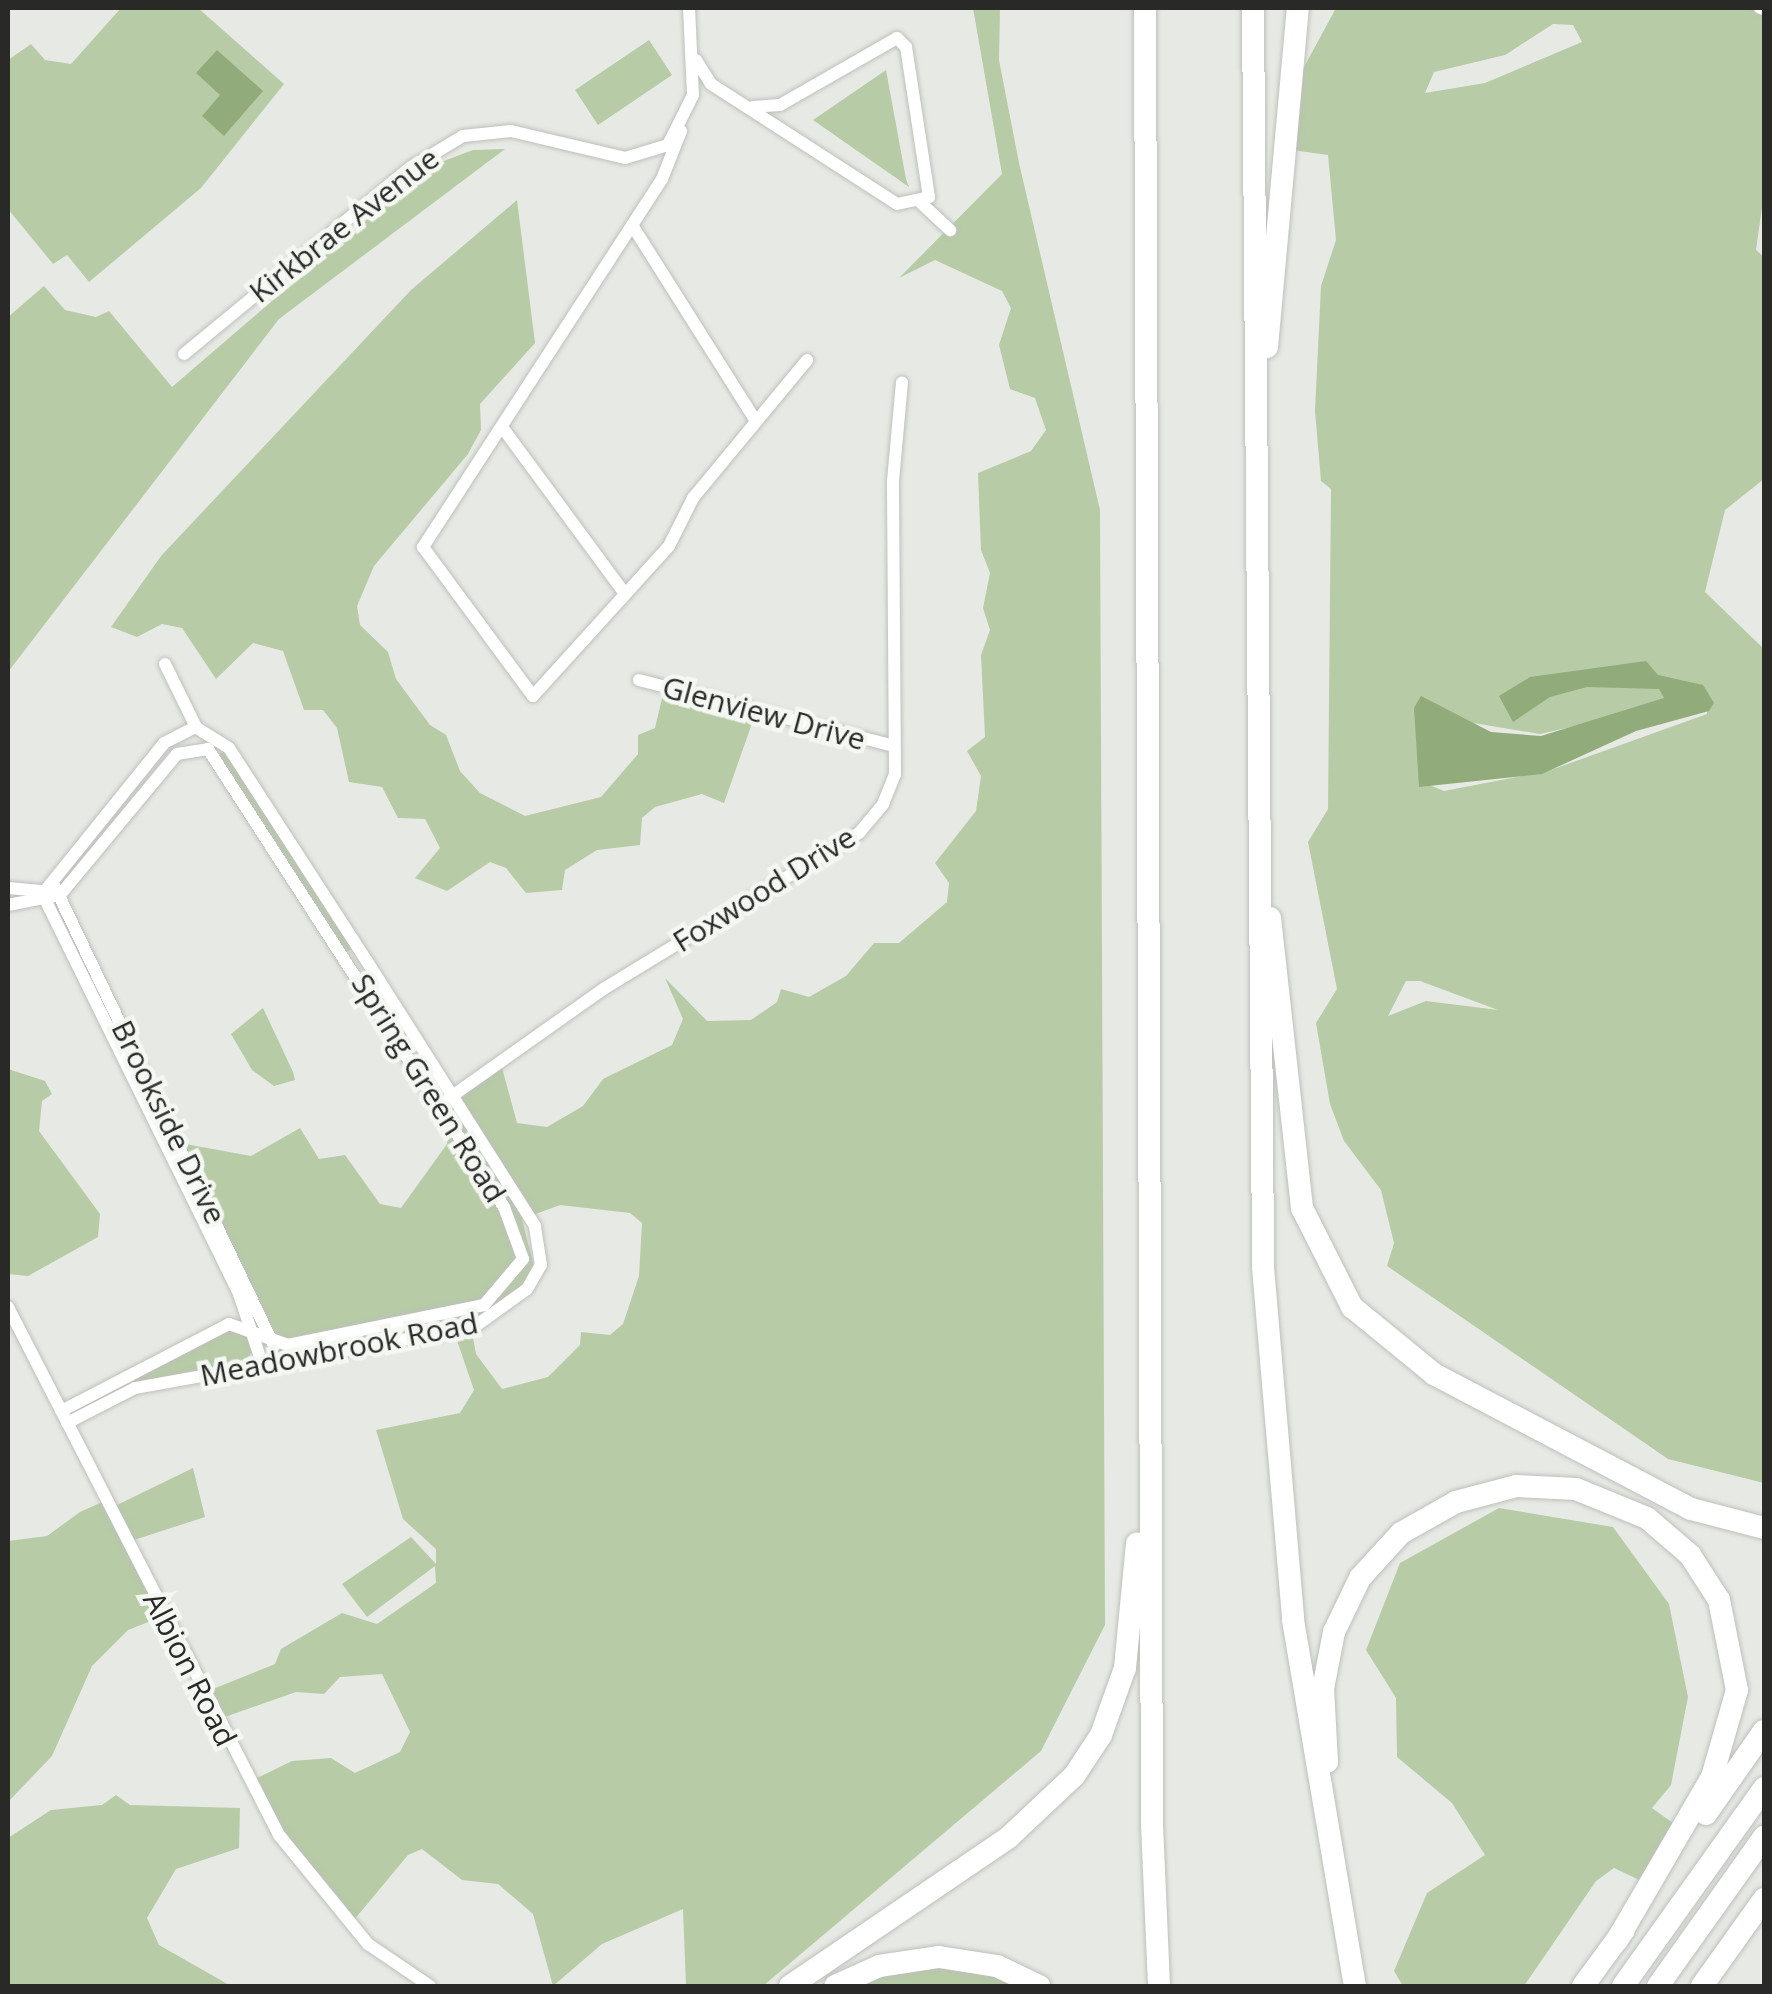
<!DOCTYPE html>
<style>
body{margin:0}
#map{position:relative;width:1772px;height:1994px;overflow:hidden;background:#e7eae4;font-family:"Open Sans",sans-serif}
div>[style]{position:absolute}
.green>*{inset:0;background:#b7cba6}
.water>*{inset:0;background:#91ab7a}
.roads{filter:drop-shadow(0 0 2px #bdc0bb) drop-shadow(0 0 2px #bdc0bb)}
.street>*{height:12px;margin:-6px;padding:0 6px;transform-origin:6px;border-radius:6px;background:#fff}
.highway>*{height:22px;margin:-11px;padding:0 11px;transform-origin:11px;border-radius:11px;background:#fff}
span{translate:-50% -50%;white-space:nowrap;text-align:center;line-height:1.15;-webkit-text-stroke:9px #f4f7f2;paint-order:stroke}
.street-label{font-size:30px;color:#292a28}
.frame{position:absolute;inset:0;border:10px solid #292a28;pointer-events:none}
</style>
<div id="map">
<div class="green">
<i style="clip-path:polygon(121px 8px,198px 8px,284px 84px,201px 188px,89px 282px,67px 255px,53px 264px,8px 209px,8px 60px,31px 44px,45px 60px,71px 64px)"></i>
<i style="clip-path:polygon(evenodd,973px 8px,1000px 8px,999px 60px,1019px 163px,1100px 510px,1105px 1625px,1041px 1751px,763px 1986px,686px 1986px,683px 1909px,602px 1944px,553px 1986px,533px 1914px,498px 1884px,462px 1880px,422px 1849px,408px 1855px,354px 1920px,298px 1858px,253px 1780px,292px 1761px,331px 1758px,355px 1773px,400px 1752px,410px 1732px,382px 1674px,340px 1677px,324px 1694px,296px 1692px,222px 1718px,208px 1691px,275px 1664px,281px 1649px,342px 1613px,377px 1624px,436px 1583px,435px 1566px,367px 1617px,342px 1584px,411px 1537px,436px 1564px,436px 1549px,403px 1519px,376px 1430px,460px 1413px,474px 1390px,452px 1326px,272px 1362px,180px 1143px,251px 1156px,300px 1128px,319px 1159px,345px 1155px,380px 1204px,401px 1208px,447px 1144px,451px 1127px,439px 1100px,501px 1064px,517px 1123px,547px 1127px,583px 1106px,603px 1079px,672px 1045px,683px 1019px,665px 978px,707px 1021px,751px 1020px,777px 1002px,781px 989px,809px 997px,846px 976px,874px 943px,899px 943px,947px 902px,949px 883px,935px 863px,976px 811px,981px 776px,967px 751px,985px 737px,981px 655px,990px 630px,983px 608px,990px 573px,981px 550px,978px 473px,1031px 451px,1046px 430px,1035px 398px,1010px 389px,999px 345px,1011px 308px,1002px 291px,935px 260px,899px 278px,1002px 174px,973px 8px,560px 1205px,630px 1213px,642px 1223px,639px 1276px,623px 1324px,610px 1335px,581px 1332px,580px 1345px,548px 1377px,502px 1389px,476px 1354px,470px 1322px,525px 1284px,534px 1267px,522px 1219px,560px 1205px)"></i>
<i style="clip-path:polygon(evenodd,1336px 8px,1764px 8px,1764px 193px,1756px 250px,1764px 257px,1764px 479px,1725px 510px,1705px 592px,1764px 649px,1764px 1483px,1668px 1459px,1387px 1266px,1394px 1243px,1381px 1190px,1344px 1141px,1330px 1104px,1316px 1023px,1337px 989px,1308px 842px,1328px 809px,1331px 489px,1321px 481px,1315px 411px,1321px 286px,1336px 240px,1328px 155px,1292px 150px,1297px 80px,1336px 8px,1553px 24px,1573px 25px,1582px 42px,1485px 83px,1425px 93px,1434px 72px,1505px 55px,1553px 24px,1336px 8px,1671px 704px,1707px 704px,1707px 714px,1548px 771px,1444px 791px,1420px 781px,1425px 715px,1540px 734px,1671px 704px,1336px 8px,1406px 981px,1420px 981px,1498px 1010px,1426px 1001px,1388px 1016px,1406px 981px)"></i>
<i style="clip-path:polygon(649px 40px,672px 75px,598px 125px,575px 90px)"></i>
<i style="clip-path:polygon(886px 70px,906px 179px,909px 187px,813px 120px)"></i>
<i style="clip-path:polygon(505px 149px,279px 319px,8px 672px,8px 317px,44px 286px,65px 310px,96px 317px,109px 311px,172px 387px,371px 216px,401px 177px,473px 150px)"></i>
<i style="clip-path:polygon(517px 200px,535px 343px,480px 404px,481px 430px,468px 454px,374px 566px,357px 606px,360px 625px,388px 652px,396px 679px,430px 725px,446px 735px,460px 771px,480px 793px,525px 816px,601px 797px,638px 754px,638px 735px,655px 728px,664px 690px,756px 712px,724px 803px,702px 794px,655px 807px,642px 818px,640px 845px,597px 850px,565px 870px,562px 890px,526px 893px,506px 868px,490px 862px,447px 891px,415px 878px,440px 848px,425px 819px,398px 818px,382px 787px,349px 782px,337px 728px,323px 710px,304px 710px,283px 651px,253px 643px,216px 679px,182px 628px,162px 624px,137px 637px,111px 627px,161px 556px,411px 290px)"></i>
<i style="clip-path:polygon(229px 748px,356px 946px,343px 955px,215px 757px)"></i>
<i style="clip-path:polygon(263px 1008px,293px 1072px,295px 1080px,274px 1086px,252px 1070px,231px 1034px)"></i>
<i style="clip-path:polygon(8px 1069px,45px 1081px,52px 1094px,42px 1101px,39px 1131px,100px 1214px,98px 1237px,28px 1276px,8px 1274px)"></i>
<i style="clip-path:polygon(229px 1324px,247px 1328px,255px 1348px,244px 1363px,108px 1400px,102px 1389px)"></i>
<i style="clip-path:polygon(193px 1468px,205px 1517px,134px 1540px,166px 1615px,128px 1630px,92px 1666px,52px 1756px,8px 1802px,8px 1541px,47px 1536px,80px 1512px,109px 1499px,115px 1506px)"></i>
<i style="clip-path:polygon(1499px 1508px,1613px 1527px,1669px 1604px,1688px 1697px,1671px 1785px,1652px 1808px,1684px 1831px,1650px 1885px,1614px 1868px,1596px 1881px,1524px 1986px,1403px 1986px,1394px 1971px,1427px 1893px,1485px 1855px,1452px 1803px,1397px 1757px,1396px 1698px,1366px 1650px,1400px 1563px)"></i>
<i style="clip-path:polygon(116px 1795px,130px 1805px,240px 1808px,239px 1848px,176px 1869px,147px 1918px,159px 1945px,231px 1986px,8px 1986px,8px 1838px,51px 1810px,102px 1805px)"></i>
<i style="clip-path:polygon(1017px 1966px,1051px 1986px,835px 1986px,866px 1967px)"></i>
</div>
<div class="water">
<i style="clip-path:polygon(217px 50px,263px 91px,224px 136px,202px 116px,220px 95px,196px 73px)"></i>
<i style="clip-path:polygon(1646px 661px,1658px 675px,1703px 685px,1714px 703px,1709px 711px,1636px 731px,1542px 774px,1419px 787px,1414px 708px,1421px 696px,1491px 732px,1541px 736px,1664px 698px,1659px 689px,1587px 687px,1550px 697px,1513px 722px,1499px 696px,1530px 677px)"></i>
</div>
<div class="roads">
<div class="street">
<i style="left:1760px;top:8px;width:4px;rotate:14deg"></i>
<i style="left:696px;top:60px;width:28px;rotate:58deg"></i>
<i style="left:711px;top:84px;width:221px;rotate:32.8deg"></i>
<i style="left:897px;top:204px;width:33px;rotate:-12deg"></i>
<i style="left:929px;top:197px;width:152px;rotate:-98.7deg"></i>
<i style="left:906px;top:47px;width:13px;rotate:-135deg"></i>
<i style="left:897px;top:38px;width:135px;rotate:150.2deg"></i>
<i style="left:780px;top:105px;width:27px;rotate:176deg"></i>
<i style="left:681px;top:131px;width:52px;rotate:111.6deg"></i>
<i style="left:662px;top:179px;width:439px;rotate:123deg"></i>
<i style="left:423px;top:547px;width:185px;rotate:53.6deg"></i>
<i style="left:533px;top:696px;width:202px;rotate:-47.8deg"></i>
<i style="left:669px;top:546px;width:54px;rotate:-63.4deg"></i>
<i style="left:693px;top:498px;width:179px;rotate:-50.4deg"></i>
<i style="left:921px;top:203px;width:40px;rotate:43deg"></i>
<i style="left:632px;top:225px;width:232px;rotate:57.7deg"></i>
<i style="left:184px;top:354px;width:293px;rotate:-39.5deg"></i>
<i style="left:410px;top:168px;width:62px;rotate:-31.1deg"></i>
<i style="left:463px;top:136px;width:48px;rotate:-5.9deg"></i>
<i style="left:511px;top:131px;width:117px;rotate:13.3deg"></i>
<i style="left:625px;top:158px;width:45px;rotate:-16.8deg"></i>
<i style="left:668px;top:145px;width:56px;rotate:-63.4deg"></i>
<i style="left:693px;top:95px;width:87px;rotate:-92.6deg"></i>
<i style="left:502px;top:427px;width:207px;rotate:53.6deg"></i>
<i style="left:165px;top:664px;width:70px;rotate:63.8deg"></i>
<i style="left:639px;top:680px;width:259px;rotate:14.5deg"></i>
<i style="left:53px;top:883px;width:513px;rotate:64.48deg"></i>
<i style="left:48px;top:887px;width:185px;rotate:-51.1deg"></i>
<i style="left:164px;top:743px;width:36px;rotate:-27deg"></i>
<i style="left:8px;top:888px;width:33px;rotate:5deg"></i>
<i style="left:41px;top:891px;width:449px;rotate:63.8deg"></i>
<i style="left:239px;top:1294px;width:76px;rotate:71.6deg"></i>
<i style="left:8px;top:905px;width:53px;rotate:-10.9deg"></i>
<i style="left:60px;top:895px;width:183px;rotate:-50.3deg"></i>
<i style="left:177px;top:754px;width:31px;rotate:-9deg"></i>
<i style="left:208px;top:749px;width:545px;rotate:57.13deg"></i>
<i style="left:504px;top:1207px;width:55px;rotate:69.9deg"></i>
<i style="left:523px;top:1259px;width:60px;rotate:130.3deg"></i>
<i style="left:484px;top:1305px;width:200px;rotate:168.5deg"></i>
<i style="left:288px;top:1345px;width:63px;rotate:-160.4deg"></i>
<i style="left:229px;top:1324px;width:189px;rotate:152.6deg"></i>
<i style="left:448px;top:1099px;width:192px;rotate:-35.3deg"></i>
<i style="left:605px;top:988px;width:298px;rotate:-31.4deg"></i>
<i style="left:859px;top:833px;width:38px;rotate:-50deg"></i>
<i style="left:883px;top:804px;width:31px;rotate:-68deg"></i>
<i style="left:895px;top:775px;width:294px;rotate:-90.4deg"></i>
<i style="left:893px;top:481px;width:99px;rotate:-84.8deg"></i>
<i style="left:8px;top:1307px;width:593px;rotate:62.83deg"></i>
<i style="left:279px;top:1835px;width:141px;rotate:50.8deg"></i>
<i style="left:368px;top:1944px;width:75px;rotate:34.1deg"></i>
<i style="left:67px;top:1423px;width:76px;rotate:-27.2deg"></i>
<i style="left:135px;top:1388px;width:344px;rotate:-10.2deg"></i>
<i style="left:474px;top:1327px;width:65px;rotate:-35.6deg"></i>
<i style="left:527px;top:1289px;width:28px;rotate:-60deg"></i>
<i style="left:541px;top:1265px;width:39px;rotate:-99deg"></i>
<i style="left:535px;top:1226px;width:312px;rotate:-122.4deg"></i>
<i style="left:368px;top:963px;width:256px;rotate:-122.9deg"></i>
<i style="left:229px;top:748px;width:39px;rotate:-148deg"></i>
</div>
<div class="highway">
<i style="left:1145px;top:8px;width:1817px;rotate:89.78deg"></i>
<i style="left:1152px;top:1825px;width:161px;rotate:87.5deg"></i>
<i style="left:1253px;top:8px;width:1259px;rotate:89.54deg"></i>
<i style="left:1263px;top:1267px;width:354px;rotate:85.1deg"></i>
<i style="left:1293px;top:1620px;width:371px;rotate:80.4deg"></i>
<i style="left:1267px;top:347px;width:340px;rotate:-84.8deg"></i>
<i style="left:1270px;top:918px;width:292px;rotate:83.7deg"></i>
<i style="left:1302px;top:1208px;width:111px;rotate:63.2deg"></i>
<i style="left:1352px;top:1307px;width:106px;rotate:39.3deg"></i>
<i style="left:1434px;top:1374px;width:290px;rotate:27.7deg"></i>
<i style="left:1691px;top:1509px;width:75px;rotate:14.6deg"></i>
<i style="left:1327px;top:1762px;width:73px;rotate:-93.1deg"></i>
<i style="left:1323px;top:1689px;width:58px;rotate:-79.1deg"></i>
<i style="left:1334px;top:1632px;width:60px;rotate:-64.3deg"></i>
<i style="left:1360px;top:1578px;width:61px;rotate:-47.7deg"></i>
<i style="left:1401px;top:1533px;width:63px;rotate:-29.4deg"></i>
<i style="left:1456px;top:1502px;width:62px;rotate:-14.9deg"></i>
<i style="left:1516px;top:1486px;width:60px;rotate:2.9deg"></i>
<i style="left:1576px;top:1489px;width:77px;rotate:22.2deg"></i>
<i style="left:1647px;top:1518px;width:57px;rotate:40.7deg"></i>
<i style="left:1690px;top:1555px;width:54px;rotate:57.2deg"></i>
<i style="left:1719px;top:1600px;width:92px;rotate:78.7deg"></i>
<i style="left:1737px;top:1690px;width:91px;rotate:106deg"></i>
<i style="left:1712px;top:1777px;width:189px;rotate:120.2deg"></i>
<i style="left:1706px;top:1814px;width:101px;rotate:-55.1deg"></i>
<i style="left:790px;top:1986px;width:265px;rotate:-34.2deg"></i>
<i style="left:1009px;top:1837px;width:89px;rotate:-43.2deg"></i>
<i style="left:1074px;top:1776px;width:49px;rotate:-56.6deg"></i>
<i style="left:1101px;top:1735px;width:71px;rotate:-70.3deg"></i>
<i style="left:1125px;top:1668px;width:125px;rotate:-84.5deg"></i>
<i style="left:835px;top:1986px;width:48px;rotate:-24.4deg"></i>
<i style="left:879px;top:1966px;width:61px;rotate:-8.5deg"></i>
<i style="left:939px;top:1957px;width:59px;rotate:8.8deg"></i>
<i style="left:997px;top:1966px;width:47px;rotate:25.5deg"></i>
<i style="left:1583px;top:1986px;width:69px;rotate:-53.8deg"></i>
<i style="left:1623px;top:1986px;width:243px;rotate:-54.5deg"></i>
<i style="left:1658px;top:1986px;width:183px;rotate:-54.6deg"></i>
<i style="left:1702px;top:1986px;width:107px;rotate:-54.5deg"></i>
</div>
</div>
<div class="street-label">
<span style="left:344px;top:225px;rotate:-38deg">Kirkbrae Avenue</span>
<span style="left:764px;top:713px;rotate:15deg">Glenview Drive</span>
<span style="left:764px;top:889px;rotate:-32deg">Foxwood Drive</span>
<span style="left:429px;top:1088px;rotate:58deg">Spring Green Road</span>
<span style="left:169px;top:1122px;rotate:64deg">Brookside Drive</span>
<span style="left:339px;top:1349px;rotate:-11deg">Meadowbrook Road</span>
<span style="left:190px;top:1669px;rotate:63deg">Albion Road</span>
</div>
<div class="frame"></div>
</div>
